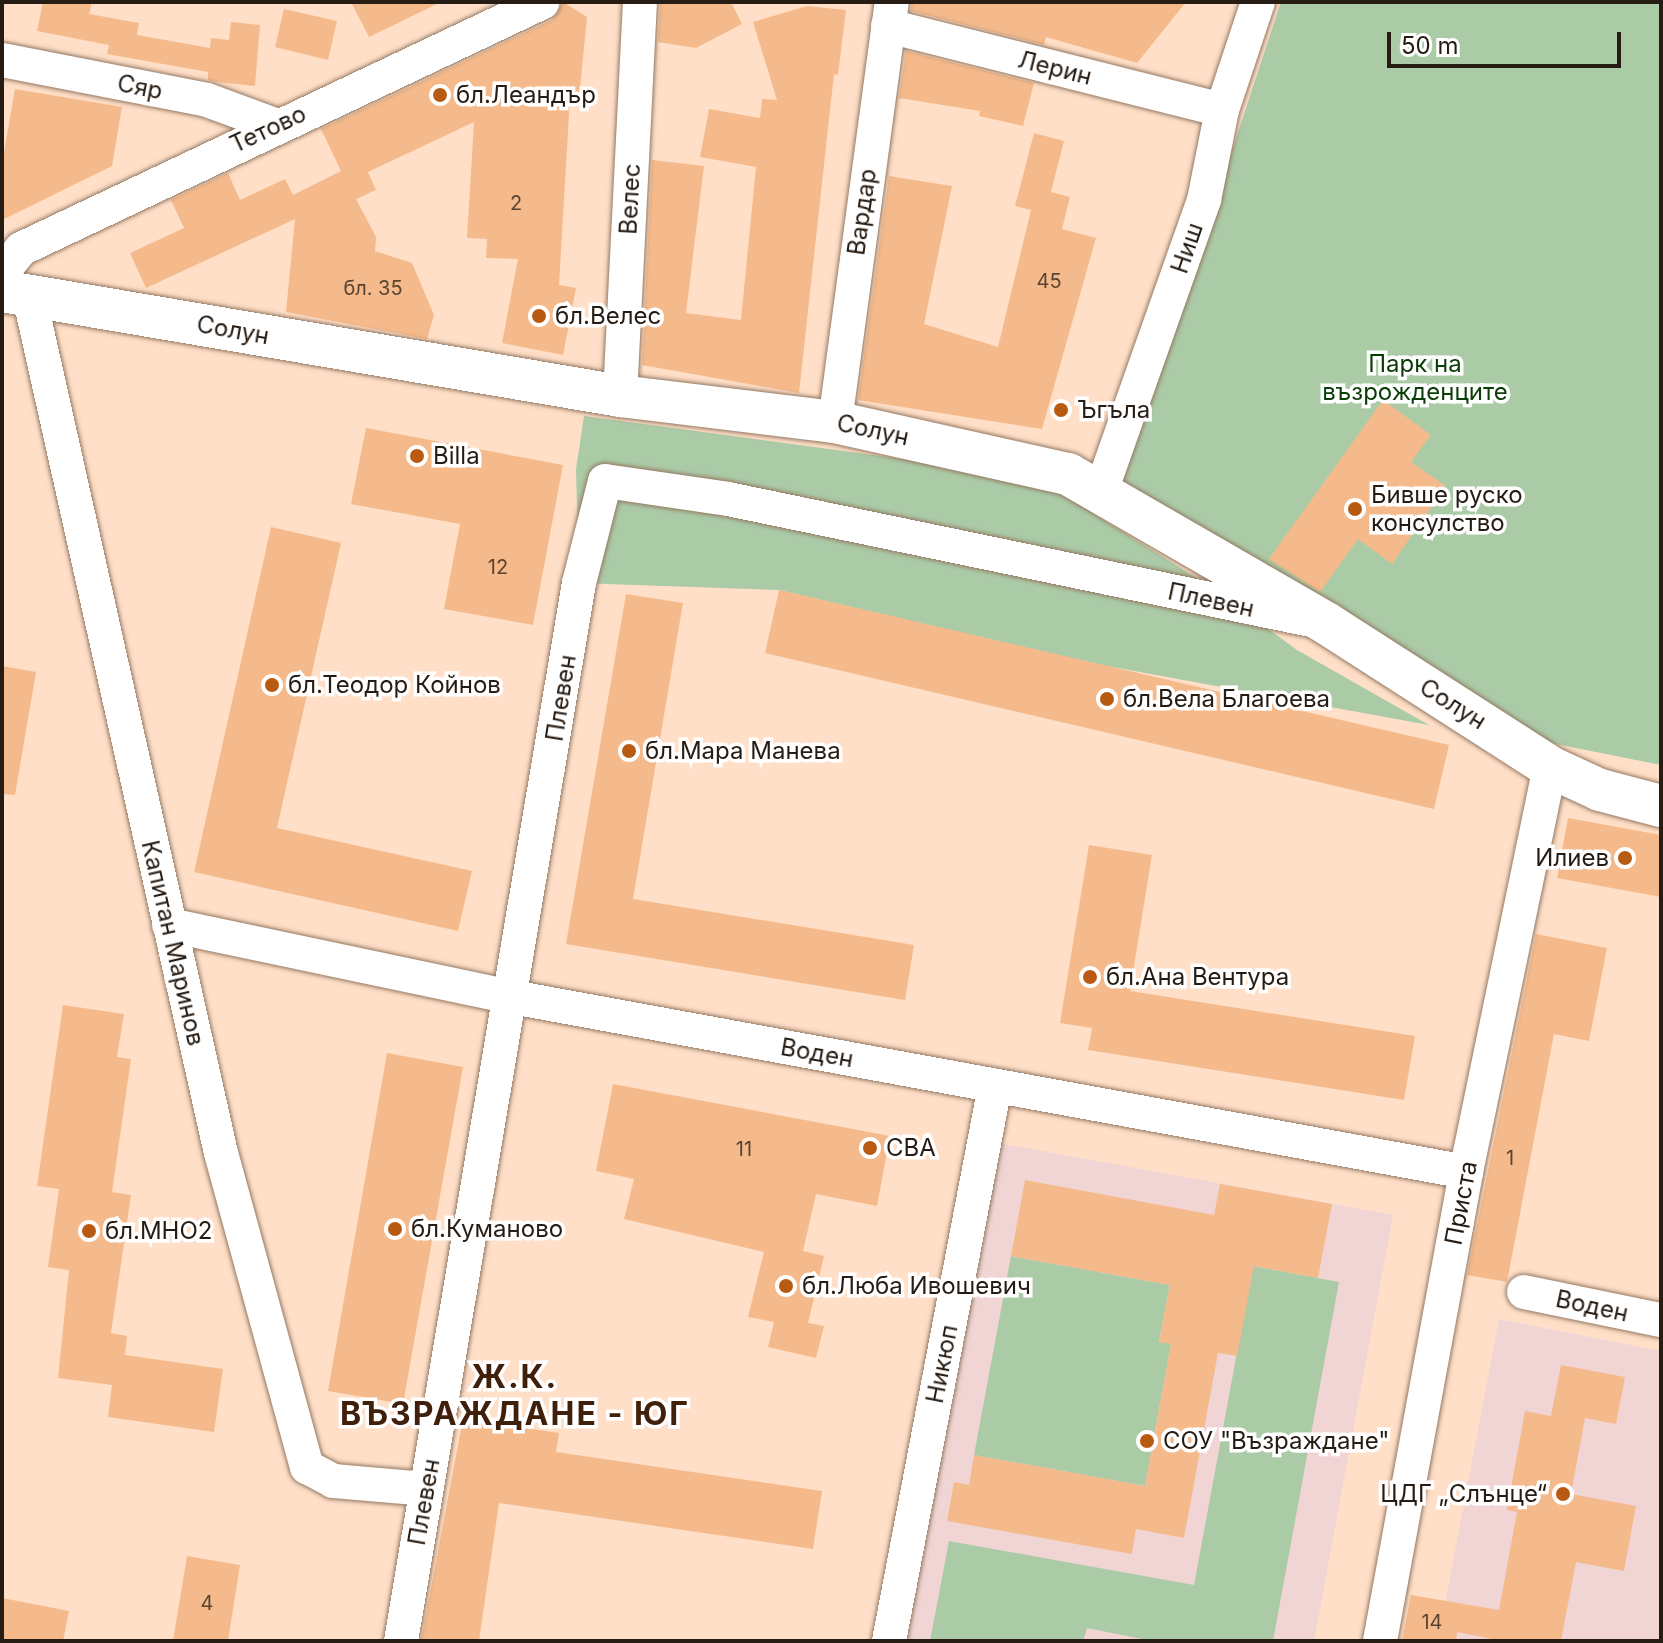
<!DOCTYPE html>
<meta charset="utf-8">
<style>
body{margin:0}
#map{position:relative;width:1663px;height:1643px;overflow:hidden;background:#ffdfc7;font-family:Inter,sans-serif}
div>[style]{position:absolute}
.education>*{inset:0;background:#f0d5d4}
.green>*{inset:0;background:#abcba7}
.building>*{inset:0;background:#f5ba8b}
.roads{filter:drop-shadow(0 0 2px #957963) drop-shadow(0 0 2px #957963)}
.minor>*{height:34px;margin:-17px;padding:0 17px;transform-origin:17px;border-radius:17px;background:#fff}
.tertiary>*{height:42px;margin:-21px;padding:0 21px;transform-origin:21px;border-radius:21px;background:#fff}
.dots>*{width:22px;height:22px;translate:-50% -50%;box-sizing:border-box;border:4px solid #fff;border-radius:50%}
span{translate:-50% -50%;white-space:nowrap;text-align:center;line-height:1.15;-webkit-text-stroke:7px #fff;paint-order:stroke}
.number-label{font-size:20px;color:#5a4431}
.number-label span{-webkit-text-stroke-width:0}
.street-label{font-size:24px;color:#271c13}
.poi-label{font-size:24px;color:#271c13}
.left{translate:0 -50%;text-align:left}
.right{translate:-100% -50%;text-align:right}
.park-label{font-size:24px;color:#0b3d07}
.district-label{font-size:32px;color:#41200b;font-weight:700;letter-spacing:2px}
.frame{position:absolute;inset:0;border:4px solid #271c13;pointer-events:none}
.scale{position:absolute;left:1387px;top:32px;width:234px;height:36px;box-sizing:border-box;border:4px solid #271c13;border-top:0;padding-left:10px;font-size:24px;line-height:28px;white-space:nowrap;color:#271c13;-webkit-text-stroke:6px #fff;paint-order:stroke}
</style>
<div id="map">
<div class="education">
<i style="clip-path:polygon(998px 1143px,1393px 1215px,1314px 1641px,906px 1641px)"></i>
<i style="clip-path:polygon(1499px 1319px,1661px 1351px,1661px 1641px,1460px 1641px,1439px 1636px)"></i>
</div>
<div class="green">
<i style="clip-path:polygon(1281px 2px,1661px 2px,1661px 765px,1531px 739px,1123px 482px)"></i>
<i style="clip-path:polygon(584px 416px,925px 462px,1046px 484px,1208px 585px,1297px 650px,1429px 725px,1085px 662px,779px 590px,579px 583px,576px 469px)"></i>
<i style="clip-path:polygon(1011px 1256px,1170px 1285px,1159px 1341px,1171px 1344px,1145px 1486px,974px 1455px)"></i>
<i style="clip-path:polygon(1253px 1266px,1339px 1282px,1273px 1641px,1152px 1641px,1087px 1628px,1083px 1641px,930px 1641px,949px 1541px,1194px 1585px)"></i>
</div>
<div class="building">
<i style="clip-path:polygon(43px 2px,92px 2px,89px 14px,139px 23px,137px 35px,210px 48px,211px 38px,229px 40px,231px 22px,260px 25px,255px 86px,217px 82px,208px 80px,208px 72px,107px 54px,109px 45px,37px 31px)"></i>
<i style="clip-path:polygon(351px 2px,441px 2px,369px 37px)"></i>
<i style="clip-path:polygon(563px 2px,587px 17px,579px 98px,570px 97px,559px 285px,576px 288px,563px 355px,502px 343px,518px 259px,486px 258px,487px 239px,467px 238px,474px 122px,368px 172px,376px 190px,356px 199px,376px 237px,375px 251px,412px 263px,434px 315px,427px 339px,286px 312px,295px 219px,146px 288px,130px 253px,184px 228px,171px 200px,228px 173px,240px 200px,285px 179px,293px 195px,341px 171px,321px 129px,552px 20px)"></i>
<i style="clip-path:polygon(660px 2px,731px 2px,742px 24px,696px 48px,658px 42px)"></i>
<i style="clip-path:polygon(912px 2px,1186px 2px,1137px 63px,1046px 37px,1044px 45px,911px 11px)"></i>
<i style="clip-path:polygon(807px 6px,846px 10px,838px 75px,834px 74px,799px 393px,642px 365px,652px 160px,704px 166px,686px 313px,741px 320px,756px 167px,700px 157px,709px 109px,760px 118px,762px 99px,777px 100px,753px 22px)"></i>
<i style="clip-path:polygon(284px 9px,337px 21px,328px 60px,275px 47px)"></i>
<i style="clip-path:polygon(906px 51px,1034px 83px,1023px 126px,979px 116px,980px 111px,899px 98px)"></i>
<i style="clip-path:polygon(15px 89px,122px 107px,112px 166px,2px 220px,2px 164px)"></i>
<i style="clip-path:polygon(1034px 133px,1064px 141px,1051px 192px,1070px 197px,1062px 229px,1096px 238px,1042px 429px,858px 400px,889px 176px,952px 186px,924px 324px,998px 347px,1031px 210px,1015px 206px)"></i>
<i style="clip-path:polygon(1383px 400px,1431px 435px,1411px 462px,1446px 486px,1392px 564px,1358px 539px,1320px 592px,1269px 559px)"></i>
<i style="clip-path:polygon(366px 428px,563px 465px,533px 625px,444px 609px,460px 524px,351px 504px)"></i>
<i style="clip-path:polygon(271px 527px,341px 543px,277px 828px,472px 871px,458px 931px,194px 872px)"></i>
<i style="clip-path:polygon(779px 590px,1449px 745px,1434px 809px,765px 653px)"></i>
<i style="clip-path:polygon(626px 594px,683px 603px,633px 899px,914px 945px,905px 1000px,566px 944px)"></i>
<i style="clip-path:polygon(2px 666px,36px 672px,15px 795px,2px 794px)"></i>
<i style="clip-path:polygon(1568px 818px,1661px 835px,1661px 897px,1557px 878px)"></i>
<i style="clip-path:polygon(1089px 845px,1152px 855px,1130px 991px,1415px 1036px,1404px 1100px,1088px 1050px,1092px 1028px,1060px 1023px)"></i>
<i style="clip-path:polygon(1536px 934px,1607px 948px,1589px 1041px,1554px 1034px,1507px 1282px,1467px 1275px)"></i>
<i style="clip-path:polygon(63px 1005px,124px 1014px,117px 1057px,131px 1059px,112px 1192px,131px 1195px,111px 1333px,127px 1336px,125px 1355px,223px 1369px,214px 1432px,108px 1417px,112px 1385px,58px 1378px,69px 1270px,48px 1267px,59px 1189px,37px 1186px)"></i>
<i style="clip-path:polygon(387px 1053px,463px 1067px,403px 1404px,328px 1391px)"></i>
<i style="clip-path:polygon(613px 1084px,890px 1136px,877px 1206px,816px 1194px,803px 1251px,824px 1256px,808px 1323px,824px 1326px,816px 1358px,768px 1347px,774px 1322px,748px 1317px,764px 1252px,624px 1219px,634px 1179px,596px 1171px)"></i>
<i style="clip-path:polygon(1025px 1180px,1214px 1215px,1220px 1184px,1332px 1204px,1318px 1278px,1254px 1266px,1237px 1356px,1218px 1353px,1184px 1538px,1136px 1529px,1132px 1554px,947px 1521px,954px 1482px,969px 1485px,974px 1455px,1145px 1486px,1171px 1344px,1159px 1342px,1170px 1285px,1011px 1256px)"></i>
<i style="clip-path:polygon(1561px 1365px,1625px 1377px,1616px 1424px,1585px 1418px,1571px 1494px,1636px 1506px,1624px 1571px,1576px 1562px,1561px 1641px,1502px 1641px,1457px 1632px,1456px 1641px,1402px 1641px,1411px 1595px,1499px 1610px,1517px 1512px,1507px 1510px,1525px 1411px,1551px 1416px)"></i>
<i style="clip-path:polygon(463px 1419px,559px 1433px,556px 1452px,822px 1491px,813px 1549px,499px 1503px,479px 1641px,421px 1641px)"></i>
<i style="clip-path:polygon(187px 1556px,240px 1565px,228px 1641px,173px 1641px)"></i>
<i style="clip-path:polygon(2px 1598px,69px 1611px,63px 1641px,2px 1641px)"></i>
</div>
<div class="roads">
<div class="minor">
<i style="left:888px;top:26px;width:344px;rotate:14.1deg"></i>
<i style="left:2px;top:60px;width:209px;rotate:11deg"></i>
<i style="left:207px;top:100px;width:72px;rotate:20.2deg"></i>
<i style="left:2px;top:272px;width:30px;rotate:-50deg"></i>
<i style="left:21px;top:249px;width:577px;rotate:-25.32deg"></i>
<i style="left:29px;top:295px;width:879px;rotate:77.39deg"></i>
<i style="left:221px;top:1153px;width:326px;rotate:74.7deg"></i>
<i style="left:307px;top:1467px;width:30px;rotate:28deg"></i>
<i style="left:333px;top:1481px;width:93px;rotate:4.9deg"></i>
<i style="left:620px;top:396px;width:395px;rotate:-87.1deg"></i>
<i style="left:835px;top:422px;width:424px;rotate:-82.3deg"></i>
<i style="left:1101px;top:491px;width:309px;rotate:-70.5deg"></i>
<i style="left:1204px;top:200px;width:92px;rotate:-78.7deg"></i>
<i style="left:1222px;top:110px;width:114px;rotate:-71.6deg"></i>
<i style="left:169px;top:925px;width:350px;rotate:11.9deg"></i>
<i style="left:512px;top:997px;width:970px;rotate:10.39deg"></i>
<i style="left:1524px;top:1292px;width:140px;rotate:11.6deg"></i>
<i style="left:401px;top:1641px;width:1073px;rotate:-80.45deg"></i>
<i style="left:579px;top:583px;width:105px;rotate:-75.7deg"></i>
<i style="left:605px;top:481px;width:124px;rotate:8.3deg"></i>
<i style="left:728px;top:499px;width:590px;rotate:11.73deg"></i>
<i style="left:889px;top:1641px;width:565px;rotate:-79.19deg"></i>
<i style="left:1380px;top:1641px;width:477px;rotate:-79.6deg"></i>
<i style="left:1466px;top:1172px;width:414px;rotate:-78.3deg"></i>
</div>
<div class="tertiary">
<i style="left:2px;top:291px;width:627px;rotate:9.64deg"></i>
<i style="left:620px;top:396px;width:217px;rotate:6.9deg"></i>
<i style="left:835px;top:422px;width:239px;rotate:12.6deg"></i>
<i style="left:1068px;top:474px;width:298px;rotate:30deg"></i>
<i style="left:1326px;top:623px;width:266px;rotate:32.7deg"></i>
<i style="left:1550px;top:767px;width:55px;rotate:24.7deg"></i>
<i style="left:1600px;top:790px;width:63px;rotate:14.7deg"></i>
</div>
</div>
<div class="dots">
<i style="left:440px;top:95px;background:#b95a12"></i>
<i style="left:539px;top:316px;background:#b95a12"></i>
<i style="left:1061px;top:410px;background:#b95a12"></i>
<i style="left:417px;top:456px;background:#b95a12"></i>
<i style="left:1355px;top:509px;background:#b95a12"></i>
<i style="left:272px;top:685px;background:#b95a12"></i>
<i style="left:1107px;top:699px;background:#b95a12"></i>
<i style="left:629px;top:751px;background:#b95a12"></i>
<i style="left:1625px;top:858px;background:#b95a12"></i>
<i style="left:1090px;top:977px;background:#b95a12"></i>
<i style="left:870px;top:1148px;background:#b95a12"></i>
<i style="left:395px;top:1229px;background:#b95a12"></i>
<i style="left:89px;top:1231px;background:#b95a12"></i>
<i style="left:786px;top:1286px;background:#b95a12"></i>
<i style="left:1147px;top:1441px;background:#b95a12"></i>
<i style="left:1563px;top:1494px;background:#b95a12"></i>
</div>
<div class="number-label">
<span style="left:516px;top:203px">2</span>
<span style="left:1049px;top:281px">45</span>
<span style="left:373px;top:288px">бл. 35</span>
<span style="left:498px;top:567px">12</span>
<span style="left:744px;top:1149px">11</span>
<span style="left:1510px;top:1158px">1</span>
<span style="left:207px;top:1603px">4</span>
<span style="left:1432px;top:1622px">14</span>
</div>
<div class="street-label">
<span style="left:1055px;top:68px;rotate:14deg">Лерин</span>
<span style="left:140px;top:87px;rotate:11deg">Сяр</span>
<span style="left:268px;top:129px;rotate:-25deg">Тетово</span>
<span style="left:630px;top:199px;rotate:-87deg">Велес</span>
<span style="left:862px;top:212px;rotate:-82deg">Вардар</span>
<span style="left:1187px;top:248px;rotate:-71deg">Ниш</span>
<span style="left:233px;top:330px;rotate:10deg">Солун</span>
<span style="left:873px;top:430px;rotate:12deg">Солун</span>
<span style="left:1211px;top:600px;rotate:12deg">Плевен</span>
<span style="left:561px;top:698px;rotate:-81deg">Плевен</span>
<span style="left:1453px;top:704px;rotate:32deg">Солун</span>
<span style="left:173px;top:943px;rotate:77deg">Капитан Маринов</span>
<span style="left:817px;top:1053px;rotate:10deg">Воден</span>
<span style="left:1461px;top:1203px;rotate:-79deg">Приста</span>
<span style="left:1592px;top:1306px;rotate:12deg">Воден</span>
<span style="left:942px;top:1364px;rotate:-79deg">Никюп</span>
<span style="left:424px;top:1502px;rotate:-80deg">Плевен</span>
</div>
<div class="poi-label">
<span class="left" style="left:456px;top:95px">бл.Леандър</span>
<span class="left" style="left:555px;top:316px">бл.Велес</span>
<span class="left" style="left:1077px;top:410px">Ъгъла</span>
<span class="left" style="left:433px;top:456px">Billa</span>
<span class="left" style="left:1371px;top:509px">Бивше руско<br>консулство</span>
<span class="left" style="left:288px;top:685px">бл.Теодор Койнов</span>
<span class="left" style="left:1123px;top:699px">бл.Вела Благоева</span>
<span class="left" style="left:645px;top:751px">бл.Мара Манева</span>
<span class="right" style="left:1609px;top:858px">Илиев</span>
<span class="left" style="left:1106px;top:977px">бл.Ана Вентура</span>
<span class="left" style="left:886px;top:1148px">CBA</span>
<span class="left" style="left:411px;top:1229px">бл.Куманово</span>
<span class="left" style="left:105px;top:1231px">бл.МНО2</span>
<span class="left" style="left:802px;top:1286px">бл.Люба Ивошевич</span>
<span class="left" style="left:1163px;top:1441px">СОУ "Възраждане"</span>
<span class="right" style="left:1547px;top:1494px">ЦДГ „Слънце“</span>
</div>
<div class="park-label">
<span style="left:1415px;top:378px">Парк на<br>възрожденците</span>
</div>
<div class="district-label">
<span style="left:515px;top:1396px">Ж.К.<br>ВЪЗРАЖДАНЕ - ЮГ</span>
</div>
<div class="frame"></div>
<div class="scale">50 m</div>
</div>
